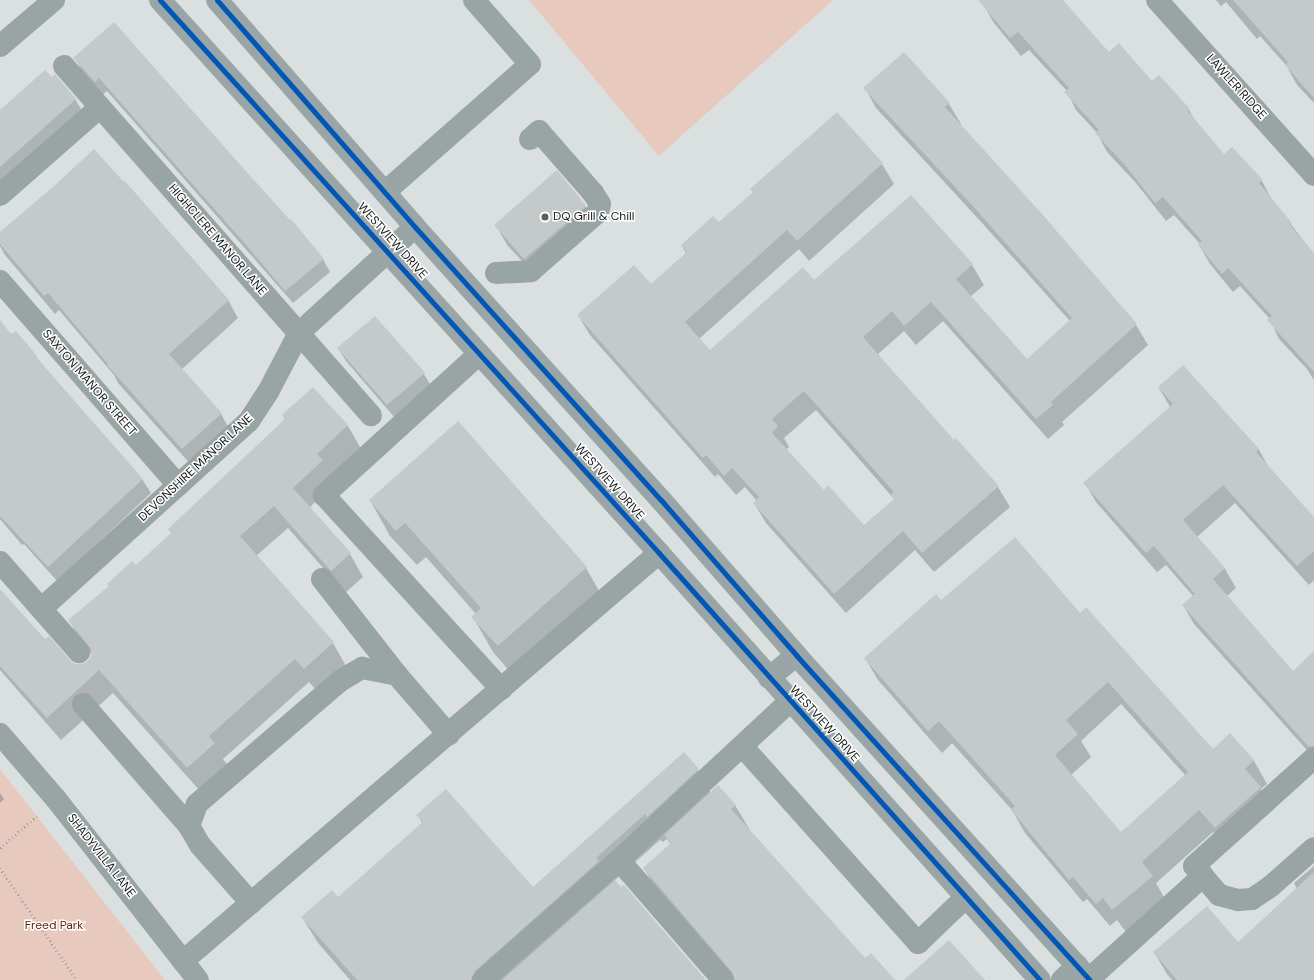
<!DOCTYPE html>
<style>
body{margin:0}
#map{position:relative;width:1314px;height:980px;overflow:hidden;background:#dae0e0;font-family:"DM Sans",sans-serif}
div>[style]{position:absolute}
.green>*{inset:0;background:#e8c9be}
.shadow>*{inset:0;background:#0003}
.building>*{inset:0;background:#c4c9c9}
.path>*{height:2.5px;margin-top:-1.25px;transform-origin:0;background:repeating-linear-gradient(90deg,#9ea6a7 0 1px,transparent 0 4px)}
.minor>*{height:22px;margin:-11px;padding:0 11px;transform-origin:11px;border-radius:11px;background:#99a4a4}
.major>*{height:22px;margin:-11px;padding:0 11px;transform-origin:11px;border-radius:11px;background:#99a5a6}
.cycleway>*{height:5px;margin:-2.5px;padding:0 2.5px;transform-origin:2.5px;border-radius:2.5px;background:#0057b8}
.dots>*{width:11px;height:11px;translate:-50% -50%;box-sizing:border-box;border:2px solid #fff;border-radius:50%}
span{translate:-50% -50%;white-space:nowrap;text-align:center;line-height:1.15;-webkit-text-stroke:3px #fff;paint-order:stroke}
.street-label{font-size:12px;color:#131717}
.poi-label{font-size:12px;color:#131717}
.left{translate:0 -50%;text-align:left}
.park-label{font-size:12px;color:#642209}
</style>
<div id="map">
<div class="green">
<i style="clip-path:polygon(529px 0,833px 0,659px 156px)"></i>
<i style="clip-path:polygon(0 769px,165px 980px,0 980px)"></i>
</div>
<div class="shadow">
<i style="clip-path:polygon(988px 0,1057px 0,1109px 53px,1152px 82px,1159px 76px,1189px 110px,1196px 122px,1224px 156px,1262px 181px,1272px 200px,1314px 254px,1314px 380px,1307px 369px,1279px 339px,1270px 319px,1240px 286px,1233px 292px,1210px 264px,1199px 245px,1200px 244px,1174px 215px,1166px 221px,1136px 183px,1107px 152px,1097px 133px,1076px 110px,1067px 91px,1029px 50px,1021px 56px,994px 23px,983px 4px)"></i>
<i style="clip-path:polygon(1216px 0,1314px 0,1314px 103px,1297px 85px,1286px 65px,1260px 36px,1257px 39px,1226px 2px,1221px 6px)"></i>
<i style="clip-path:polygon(75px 58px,323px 259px,330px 272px,293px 303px,107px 91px,103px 94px,82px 71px)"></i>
<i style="clip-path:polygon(evenodd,865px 88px,949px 104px,961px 124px,960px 125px,1136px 325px,1148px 345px,1062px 422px,1064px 425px,1048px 439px,943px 321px,916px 345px,904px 331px,877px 355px,954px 441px,998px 487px,1010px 507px,934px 572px,915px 550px,846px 613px,766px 523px,754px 503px,757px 501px,745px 487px,736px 495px,718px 474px,715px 477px,590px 335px,578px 315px,651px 285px,686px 253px,682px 246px,719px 223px,882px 164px,894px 184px,809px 261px,799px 249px,699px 339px,709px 351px,814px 282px,911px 196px,972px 265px,984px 285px,970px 297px,1027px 360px,1070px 321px,983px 224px,876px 108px,865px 88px,816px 410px,895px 500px,864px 526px,824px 491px,786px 450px,789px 447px,784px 438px,816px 410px)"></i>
<i style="clip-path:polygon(75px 99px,90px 124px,0 204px,0 112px)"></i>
<i style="clip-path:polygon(123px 182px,228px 300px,238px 318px,181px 370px,221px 414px,231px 432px,193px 467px,118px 383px,114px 375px,59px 310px,55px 314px,5px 255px,0 246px,0 233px)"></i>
<i style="clip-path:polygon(585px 206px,597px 226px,538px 278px,507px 245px,496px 225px)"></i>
<i style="clip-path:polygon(0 321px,11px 336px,36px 356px,40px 363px,142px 479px,151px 493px,57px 581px,24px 544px,22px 545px,0 519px)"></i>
<i style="clip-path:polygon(338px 348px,424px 374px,431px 386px,395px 418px,346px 361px)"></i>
<i style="clip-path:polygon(1183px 366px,1259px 450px,1269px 468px,1314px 518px,1314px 580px,1309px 585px,1235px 503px,1197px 537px,1225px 569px,1236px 588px,1227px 596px,1293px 672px,1314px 653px,1314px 758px,1194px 624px,1183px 605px,1193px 596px,1166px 565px,1157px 572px,1096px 502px,1085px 483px,1170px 407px,1159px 388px)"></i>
<i style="clip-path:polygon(313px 388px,348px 426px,361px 449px,335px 483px,309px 508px,350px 554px,363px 577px,345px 593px,288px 528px,256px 556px,333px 643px,346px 666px,318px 692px,309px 682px,223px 759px,228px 766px,200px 791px,113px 693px,61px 740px,0 670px,0 590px,45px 641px,74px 665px,81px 665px,88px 662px,92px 655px,82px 643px,69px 620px,109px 587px,108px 584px,135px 566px,172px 534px,285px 420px,283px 416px)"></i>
<i style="clip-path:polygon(370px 500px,586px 568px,606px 603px,518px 681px,493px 652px,473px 617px,476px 614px,426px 557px,417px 565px,390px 536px)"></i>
<i style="clip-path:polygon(evenodd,941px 601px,1080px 615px,1212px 750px,1230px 734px,1254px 761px,1267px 784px,1261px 789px,1273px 810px,1229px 849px,1213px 832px,1156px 883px,1165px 899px,1126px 932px,1117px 920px,1110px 926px,1087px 899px,1083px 902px,1025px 833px,1012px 810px,952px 743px,942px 753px,878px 680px,865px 658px,941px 601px,1121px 704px,1185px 775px,1121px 834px,1071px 775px,1091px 757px,1081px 741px,1121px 704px)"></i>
<i style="clip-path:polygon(698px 770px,711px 793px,735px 805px,751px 832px,865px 960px,894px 980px,733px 980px,659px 895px,644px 868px,671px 845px,667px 839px,663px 842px,660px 840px,614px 881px,705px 980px,350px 980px,318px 943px,302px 917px,338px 898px,422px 823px,418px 815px,533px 888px)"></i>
<i style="clip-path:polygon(0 793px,4px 799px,0 803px)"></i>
<i style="clip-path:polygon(1314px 866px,1314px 980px,1172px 980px,1167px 974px,1154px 952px,1238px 944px,1297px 889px,1294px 883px)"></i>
</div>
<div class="building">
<i style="clip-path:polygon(978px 0,1063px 0,1109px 52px,1119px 43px,1152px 81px,1159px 75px,1190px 109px,1188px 111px,1224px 154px,1232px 147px,1263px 180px,1259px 183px,1292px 223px,1290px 225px,1314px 253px,1314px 372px,1267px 320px,1272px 316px,1228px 268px,1222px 274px,1198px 245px,1202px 241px,1163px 197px,1155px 203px,1124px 164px,1095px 133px,1099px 130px,1064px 92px,1069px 88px,1018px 32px,1010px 38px)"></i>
<i style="clip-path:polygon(1233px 0,1314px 0,1314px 98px,1285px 65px,1288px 62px)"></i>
<i style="clip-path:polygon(114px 22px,244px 169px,290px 220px,291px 219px,324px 259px,285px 291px,247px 246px,99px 78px,95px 82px,73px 58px)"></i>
<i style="clip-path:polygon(evenodd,904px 52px,950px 103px,945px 107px,1042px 214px,1137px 324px,1051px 402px,1053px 405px,1036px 419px,931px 302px,904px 326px,892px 311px,863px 337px,954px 440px,956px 438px,999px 486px,922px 553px,903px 531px,834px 594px,753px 503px,759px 497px,732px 468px,724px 476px,706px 455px,703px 458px,577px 315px,634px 265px,651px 284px,687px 252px,681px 245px,713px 216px,719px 222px,753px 192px,750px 189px,837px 112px,883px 163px,797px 241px,787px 230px,685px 322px,710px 350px,803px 267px,814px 280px,911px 195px,973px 264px,956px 279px,1027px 359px,1072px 318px,971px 204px,863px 88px,904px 52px,804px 391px,894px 492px,891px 494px,894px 499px,864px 525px,828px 485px,824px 490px,772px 433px,778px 426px,772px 419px,804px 391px)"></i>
<i style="clip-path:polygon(45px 70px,52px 77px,55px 74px,76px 99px,0 167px,0 110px)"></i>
<i style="clip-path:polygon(94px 149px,123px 181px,124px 180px,229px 300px,169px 354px,222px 413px,182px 449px,107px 365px,108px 364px,48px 293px,44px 296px,0 244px,0 232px,54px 186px)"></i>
<i style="clip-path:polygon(557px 170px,586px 206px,524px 259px,494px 225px)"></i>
<i style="clip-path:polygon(375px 316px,425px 373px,387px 405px,337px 348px)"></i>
<i style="clip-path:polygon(0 320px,11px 334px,16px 331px,37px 356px,36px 357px,143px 479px,48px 567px,0 516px)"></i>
<i style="clip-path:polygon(1183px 365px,1259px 449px,1256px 452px,1314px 517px,1314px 551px,1297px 566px,1223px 485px,1183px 520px,1225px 568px,1213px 579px,1293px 671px,1314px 651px,1314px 746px,1309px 747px,1182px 605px,1195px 594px,1154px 546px,1146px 553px,1083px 483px,1173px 404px,1158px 387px)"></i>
<i style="clip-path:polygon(313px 387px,348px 425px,317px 454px,323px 460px,293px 488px,351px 553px,331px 571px,274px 506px,240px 536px,334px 642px,304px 669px,295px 659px,209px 736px,215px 743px,187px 768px,99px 670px,47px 718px,0 666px,0 589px,45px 639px,49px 636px,70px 660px,75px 664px,82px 664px,87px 662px,91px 656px,91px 649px,68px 620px,109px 586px,107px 584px,132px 561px,136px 565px,171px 533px,168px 529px,285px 419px,282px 415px)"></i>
<i style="clip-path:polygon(458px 421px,587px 567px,498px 646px,471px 617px,481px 608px,405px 523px,396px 531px,369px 500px)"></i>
<i style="clip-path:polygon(evenodd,1015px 537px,1080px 613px,1086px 607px,1213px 749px,1230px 733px,1254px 760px,1245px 769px,1261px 787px,1215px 828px,1199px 810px,1142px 862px,1153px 876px,1112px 910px,1103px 898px,1096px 904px,1073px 877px,1069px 880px,1011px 810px,1015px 806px,939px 721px,928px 731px,864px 658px,936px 594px,941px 600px,1015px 537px,1108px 682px,1188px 772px,1121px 832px,1055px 755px,1078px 734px,1066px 720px,1108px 682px)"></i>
<i style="clip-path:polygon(684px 752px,699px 769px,647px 817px,645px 814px,596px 858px,599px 861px,475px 971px,471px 980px,357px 980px,301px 917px,332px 890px,338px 897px,423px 822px,416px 815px,446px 789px,533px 887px)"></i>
<i style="clip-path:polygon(718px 785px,736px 805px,731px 809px,865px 958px,871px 953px,895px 980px,735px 980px,732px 972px,643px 868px,671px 843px,664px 835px)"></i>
<i style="clip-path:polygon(1314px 872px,1314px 980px,1177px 980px,1153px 952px,1207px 906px,1238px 942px)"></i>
<i style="clip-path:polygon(615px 880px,621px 887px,624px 885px,706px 980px,502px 980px)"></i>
<i style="clip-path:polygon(949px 940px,985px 980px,904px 980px)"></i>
</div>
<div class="path">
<i style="left:0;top:848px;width:50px;rotate:-41deg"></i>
<i style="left:0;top:868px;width:136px;rotate:55.5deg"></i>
</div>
<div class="minor">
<i style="left:1157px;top:0;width:235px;rotate:48.1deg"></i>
<i style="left:0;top:46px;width:71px;rotate:-40.4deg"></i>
<i style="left:64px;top:66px;width:465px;rotate:48.7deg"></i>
<i style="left:385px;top:192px;width:193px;rotate:-41.4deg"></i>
<i style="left:530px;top:64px;width:85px;rotate:-131.2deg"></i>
<i style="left:0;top:195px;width:133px;rotate:-41.3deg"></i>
<i style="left:496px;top:273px;width:35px;rotate:-3deg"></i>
<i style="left:531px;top:271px;width:89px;rotate:-41.4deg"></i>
<i style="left:598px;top:212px;width:8px;rotate:-76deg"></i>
<i style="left:600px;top:204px;width:13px;rotate:-122deg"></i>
<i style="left:593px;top:193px;width:82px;rotate:-131.1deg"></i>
<i style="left:539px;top:131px;width:12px;rotate:138deg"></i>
<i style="left:0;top:281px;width:271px;rotate:48.9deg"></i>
<i style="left:479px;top:354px;width:210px;rotate:137.7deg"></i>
<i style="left:324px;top:495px;width:263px;rotate:47.6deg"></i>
<i style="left:0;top:562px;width:120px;rotate:48.7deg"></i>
<i style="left:322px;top:579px;width:122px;rotate:52deg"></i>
<i style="left:41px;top:609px;width:280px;rotate:-42.1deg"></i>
<i style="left:249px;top:421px;width:35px;rotate:-57deg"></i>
<i style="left:268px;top:392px;width:67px;rotate:-62.3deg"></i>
<i style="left:299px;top:333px;width:157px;rotate:-42.4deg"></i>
<i style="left:83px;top:704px;width:162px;rotate:49deg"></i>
<i style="left:0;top:734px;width:86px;rotate:49.3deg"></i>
<i style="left:56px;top:799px;width:230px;rotate:51.9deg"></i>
<i style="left:743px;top:747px;width:263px;rotate:48.2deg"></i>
<i style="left:918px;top:943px;width:65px;rotate:-43.8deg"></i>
<i style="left:1314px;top:758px;width:161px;rotate:138deg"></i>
<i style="left:1194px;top:866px;width:38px;rotate:49deg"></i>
<i style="left:1219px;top:895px;width:20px;rotate:15deg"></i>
<i style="left:1238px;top:900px;width:14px;rotate:-4deg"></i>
<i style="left:1252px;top:899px;width:23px;rotate:-34deg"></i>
<i style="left:1271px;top:886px;width:57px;rotate:-41.5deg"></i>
<i style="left:619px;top:860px;width:159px;rotate:49.1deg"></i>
<i style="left:251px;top:903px;width:77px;rotate:-131.3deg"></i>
<i style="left:200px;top:845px;width:22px;rotate:-120deg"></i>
<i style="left:189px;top:826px;width:23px;rotate:-70deg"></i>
<i style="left:197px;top:804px;width:189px;rotate:-40.7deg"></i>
<i style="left:340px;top:681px;width:26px;rotate:-31deg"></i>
<i style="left:362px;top:668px;width:36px;rotate:11deg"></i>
<i style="left:397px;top:675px;width:79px;rotate:49.1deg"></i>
<i style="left:183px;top:961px;width:627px;rotate:-40.6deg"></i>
<i style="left:1089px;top:979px;width:154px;rotate:-42.1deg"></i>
<i style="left:483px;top:980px;width:181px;rotate:-41.4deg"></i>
<i style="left:619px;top:860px;width:233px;rotate:-42.9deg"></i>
<i style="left:1062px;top:980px;width:21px;rotate:-43deg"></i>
</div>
<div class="major">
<i style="left:160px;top:0;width:745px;rotate:47.94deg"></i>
<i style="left:659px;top:553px;width:572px;rotate:48.26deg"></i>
<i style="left:217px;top:0;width:301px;rotate:48.9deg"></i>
<i style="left:415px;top:227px;width:367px;rotate:48deg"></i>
<i style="left:661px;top:500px;width:206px;rotate:48.9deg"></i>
<i style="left:796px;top:655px;width:438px;rotate:47.9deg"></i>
<i style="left:769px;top:678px;width:35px;rotate:-40deg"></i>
</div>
<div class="cycleway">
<i style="left:160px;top:0;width:745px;rotate:47.94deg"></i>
<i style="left:659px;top:553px;width:572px;rotate:48.26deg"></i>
<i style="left:217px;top:0;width:301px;rotate:48.9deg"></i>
<i style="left:415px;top:227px;width:367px;rotate:48deg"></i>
<i style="left:661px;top:500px;width:206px;rotate:48.9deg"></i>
<i style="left:796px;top:655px;width:438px;rotate:47.9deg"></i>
</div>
<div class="dots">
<i style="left:545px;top:217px;background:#595d5d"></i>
</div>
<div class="street-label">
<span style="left:1236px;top:87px;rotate:48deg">LAWLER RIDGE</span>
<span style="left:217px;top:240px;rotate:49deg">HIGHCLERE MANOR LANE</span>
<span style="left:392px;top:241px;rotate:48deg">WESTVIEW DRIVE</span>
<span style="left:89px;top:383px;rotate:49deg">SAXTON MANOR STREET</span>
<span style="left:196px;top:468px;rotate:-43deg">DEVONSHIRE MANOR LANE</span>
<span style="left:609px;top:482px;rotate:48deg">WESTVIEW DRIVE</span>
<span style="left:824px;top:724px;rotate:48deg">WESTVIEW DRIVE</span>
<span style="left:101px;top:856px;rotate:52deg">SHADYVILLA LANE</span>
</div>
<div class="poi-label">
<span class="left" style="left:553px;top:217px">DQ Grill &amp; Chill</span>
</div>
<div class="park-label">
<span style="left:54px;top:926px">Freed Park</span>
</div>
</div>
